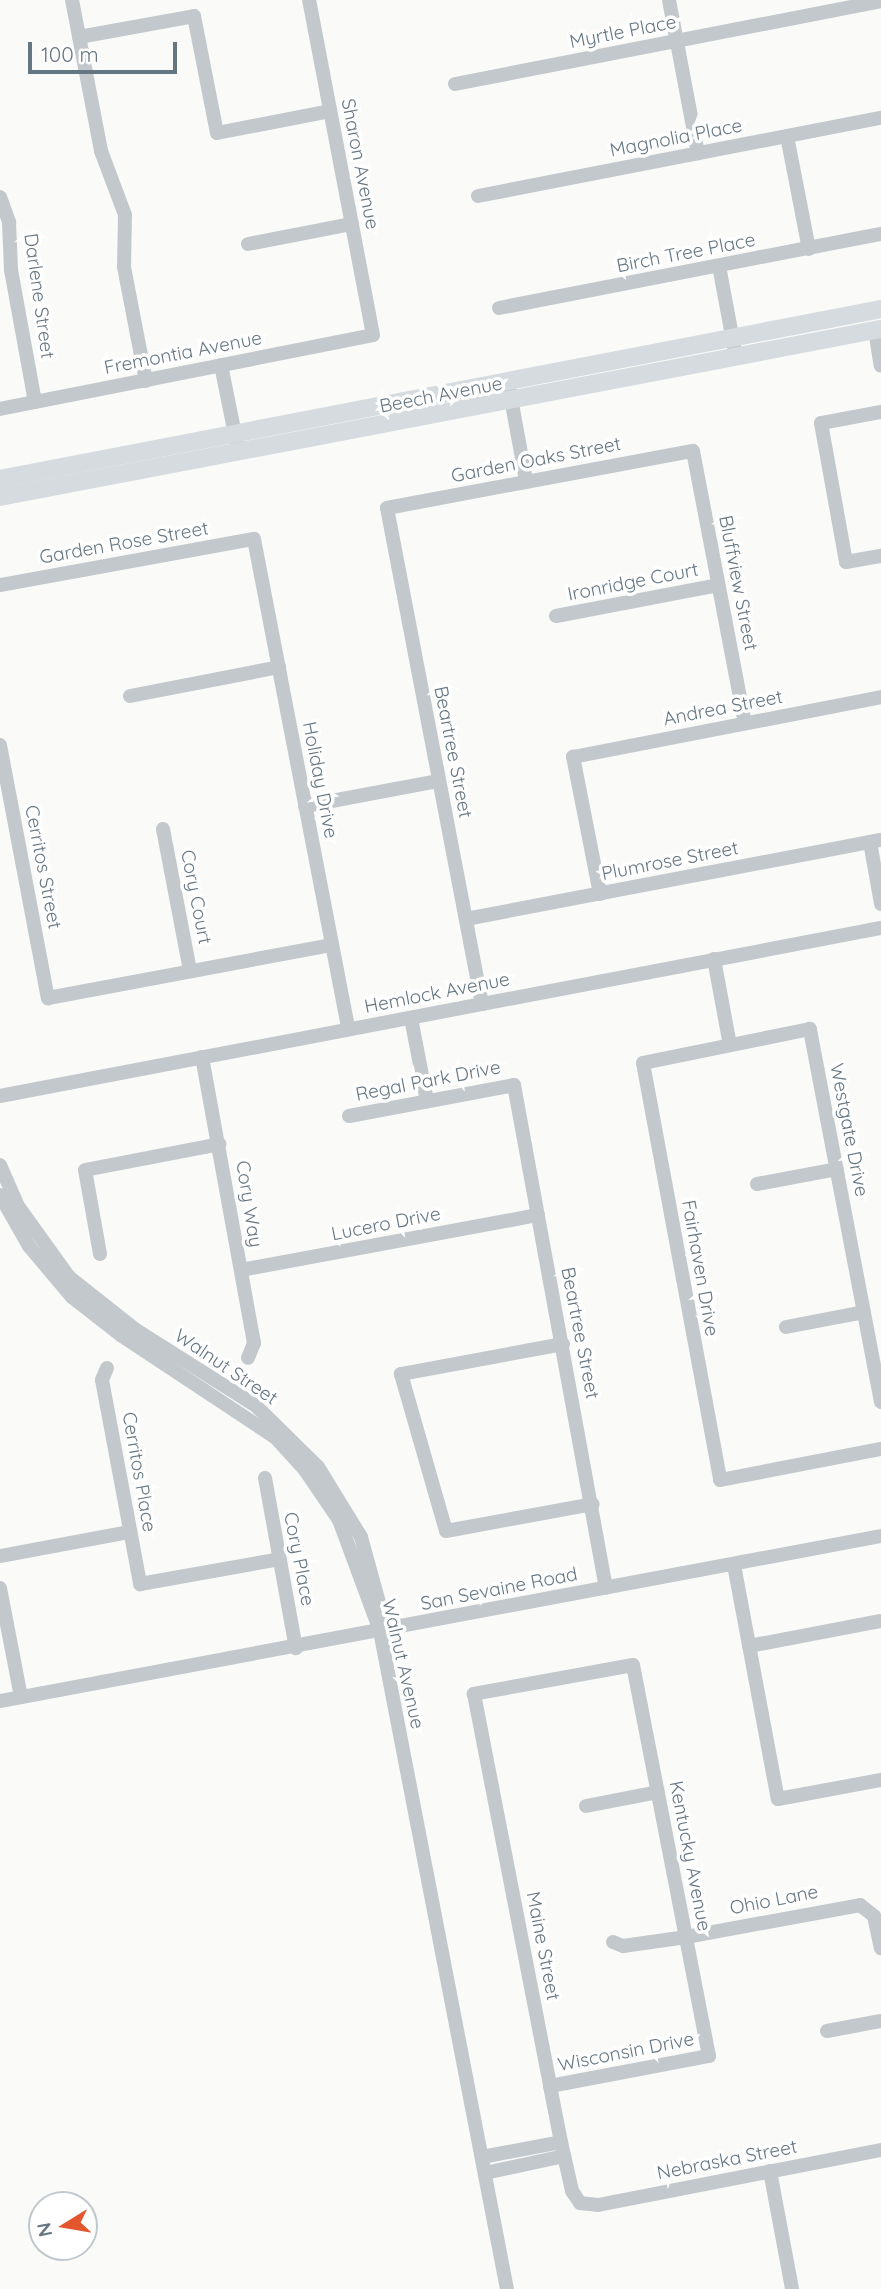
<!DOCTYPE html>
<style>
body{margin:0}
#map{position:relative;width:881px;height:2289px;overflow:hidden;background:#fafaf8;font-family:Quicksand,sans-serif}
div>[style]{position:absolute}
.minor>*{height:14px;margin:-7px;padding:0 7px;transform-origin:7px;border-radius:7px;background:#c3c8cc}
.major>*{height:18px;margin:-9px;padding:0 9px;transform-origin:9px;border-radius:9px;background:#d6dbdf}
span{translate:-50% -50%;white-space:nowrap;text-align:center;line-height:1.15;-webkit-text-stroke:7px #fff;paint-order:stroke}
.street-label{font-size:19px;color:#657683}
.north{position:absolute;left:28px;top:2191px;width:70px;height:70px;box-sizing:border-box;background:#fff;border:2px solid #c1c8cd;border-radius:50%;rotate:259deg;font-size:19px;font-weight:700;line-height:28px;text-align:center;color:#657683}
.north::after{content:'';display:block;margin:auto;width:24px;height:32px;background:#e4572e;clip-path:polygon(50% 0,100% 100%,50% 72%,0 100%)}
.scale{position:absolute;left:28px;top:42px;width:149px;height:32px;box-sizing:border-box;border:4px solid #657683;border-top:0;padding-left:9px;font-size:21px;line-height:24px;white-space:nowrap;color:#657683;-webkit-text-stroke:5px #fff;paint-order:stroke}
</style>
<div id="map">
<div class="minor">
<i style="left:72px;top:0;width:154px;rotate:79.1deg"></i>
<i style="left:101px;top:151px;width:68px;rotate:69.4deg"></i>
<i style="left:125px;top:215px;width:52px;rotate:91.1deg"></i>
<i style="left:124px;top:267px;width:116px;rotate:79.1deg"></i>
<i style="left:669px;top:0;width:156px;rotate:79.3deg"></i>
<i style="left:79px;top:37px;width:117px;rotate:-10.3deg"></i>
<i style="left:194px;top:16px;width:119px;rotate:78.9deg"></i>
<i style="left:217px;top:133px;width:115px;rotate:-11deg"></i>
<i style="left:455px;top:84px;width:434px;rotate:-11deg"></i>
<i style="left:787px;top:136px;width:115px;rotate:79deg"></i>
<i style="left:478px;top:196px;width:410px;rotate:-11deg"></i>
<i style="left:0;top:197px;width:27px;rotate:70deg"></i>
<i style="left:9px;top:222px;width:48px;rotate:87.6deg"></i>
<i style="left:11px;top:270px;width:134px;rotate:79.7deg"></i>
<i style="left:248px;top:244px;width:106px;rotate:-10.9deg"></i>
<i style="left:719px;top:266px;width:93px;rotate:79.4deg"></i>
<i style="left:499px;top:308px;width:389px;rotate:-11deg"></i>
<i style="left:875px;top:330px;width:36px;rotate:81deg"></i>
<i style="left:221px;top:365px;width:81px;rotate:78.6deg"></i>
<i style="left:508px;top:382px;width:100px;rotate:79.6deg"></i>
<i style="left:0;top:409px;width:380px;rotate:-11.2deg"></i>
<i style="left:373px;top:335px;width:341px;rotate:-100.8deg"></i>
<i style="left:881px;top:412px;width:61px;rotate:169.6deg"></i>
<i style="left:821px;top:423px;width:141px;rotate:79.8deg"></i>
<i style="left:846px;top:562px;width:36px;rotate:-10deg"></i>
<i style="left:0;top:585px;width:258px;rotate:-10.3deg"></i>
<i style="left:254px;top:539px;width:499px;rotate:79.1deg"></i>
<i style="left:556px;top:616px;width:165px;rotate:-10.8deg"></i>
<i style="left:130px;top:696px;width:152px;rotate:-11deg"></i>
<i style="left:0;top:745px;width:258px;rotate:79.3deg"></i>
<i style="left:48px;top:998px;width:289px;rotate:-10.6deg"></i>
<i style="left:305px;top:806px;width:136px;rotate:-10.6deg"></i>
<i style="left:163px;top:829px;width:145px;rotate:79.2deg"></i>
<i style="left:870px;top:842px;width:63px;rotate:79.9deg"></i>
<i style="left:600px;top:894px;width:140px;rotate:-101.1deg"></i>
<i style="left:573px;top:757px;width:314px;rotate:-11deg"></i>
<i style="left:466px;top:919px;width:422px;rotate:-10.8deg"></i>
<i style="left:714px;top:959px;width:87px;rotate:79.5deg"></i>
<i style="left:482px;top:1004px;width:505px;rotate:-100.84deg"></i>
<i style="left:387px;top:508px;width:311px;rotate:-10.6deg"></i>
<i style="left:693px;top:451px;width:277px;rotate:79.2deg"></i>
<i style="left:411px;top:1018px;width:85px;rotate:79.1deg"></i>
<i style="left:202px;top:1057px;width:291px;rotate:79.7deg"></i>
<i style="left:254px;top:1343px;width:16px;rotate:112deg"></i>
<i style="left:0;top:1096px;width:897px;rotate:-10.8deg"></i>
<i style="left:349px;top:1116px;width:168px;rotate:-10.6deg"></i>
<i style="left:514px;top:1085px;width:511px;rotate:79.64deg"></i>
<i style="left:0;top:1165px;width:45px;rotate:66.3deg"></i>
<i style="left:18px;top:1206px;width:87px;rotate:54.3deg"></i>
<i style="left:69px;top:1277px;width:85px;rotate:38.3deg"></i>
<i style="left:136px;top:1330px;width:142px;rotate:32.3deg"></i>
<i style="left:256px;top:1406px;width:87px;rotate:44.5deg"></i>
<i style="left:318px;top:1467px;width:82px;rotate:58.4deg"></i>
<i style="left:361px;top:1537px;width:83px;rotate:74.6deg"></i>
<i style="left:383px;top:1617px;width:14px;rotate:102deg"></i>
<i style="left:757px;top:1184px;width:81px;rotate:-10.6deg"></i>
<i style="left:0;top:1195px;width:59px;rotate:60.4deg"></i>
<i style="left:29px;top:1246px;width:67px;rotate:49.9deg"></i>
<i style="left:72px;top:1297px;width:63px;rotate:38deg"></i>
<i style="left:122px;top:1336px;width:185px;rotate:33.5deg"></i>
<i style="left:276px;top:1438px;width:43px;rotate:47.8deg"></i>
<i style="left:305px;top:1470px;width:60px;rotate:55.8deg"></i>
<i style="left:339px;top:1520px;width:118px;rotate:69.7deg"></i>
<i style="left:380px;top:1631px;width:670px;rotate:79.08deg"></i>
<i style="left:100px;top:1254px;width:85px;rotate:-100.1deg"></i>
<i style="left:85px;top:1170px;width:137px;rotate:-10.9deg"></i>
<i style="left:241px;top:1270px;width:302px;rotate:-10.5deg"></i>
<i style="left:786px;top:1327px;width:79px;rotate:-10.9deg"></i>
<i style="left:563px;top:1344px;width:165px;rotate:169.5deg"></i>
<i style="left:401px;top:1374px;width:163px;rotate:74deg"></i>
<i style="left:446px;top:1531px;width:149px;rotate:-10.4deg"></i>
<i style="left:107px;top:1368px;width:13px;rotate:113deg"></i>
<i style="left:102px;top:1380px;width:208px;rotate:79.4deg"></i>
<i style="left:140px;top:1584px;width:142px;rotate:-10.1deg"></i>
<i style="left:881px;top:1402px;width:380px;rotate:-100.8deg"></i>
<i style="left:810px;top:1029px;width:170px;rotate:168.5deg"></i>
<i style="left:643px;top:1063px;width:424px;rotate:79.5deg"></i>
<i style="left:720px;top:1480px;width:164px;rotate:-10.9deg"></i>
<i style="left:265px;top:1478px;width:173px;rotate:79.7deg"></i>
<i style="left:0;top:1556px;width:132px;rotate:-10.5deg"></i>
<i style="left:734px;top:1565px;width:238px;rotate:79.4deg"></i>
<i style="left:778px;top:1799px;width:105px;rotate:-10.5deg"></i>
<i style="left:0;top:1588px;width:111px;rotate:79.1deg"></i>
<i style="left:749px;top:1646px;width:133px;rotate:-10.8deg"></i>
<i style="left:0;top:1701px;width:896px;rotate:-10.61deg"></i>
<i style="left:586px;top:1806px;width:73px;rotate:-11deg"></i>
<i style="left:613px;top:1942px;width:11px;rotate:22deg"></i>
<i style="left:623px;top:1946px;width:64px;rotate:-8.1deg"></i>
<i style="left:686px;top:1937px;width:177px;rotate:-10.4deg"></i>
<i style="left:860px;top:1905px;width:18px;rotate:38deg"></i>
<i style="left:874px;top:1916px;width:33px;rotate:78deg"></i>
<i style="left:827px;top:2031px;width:55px;rotate:-10.5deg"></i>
<i style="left:550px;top:2086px;width:162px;rotate:-10.7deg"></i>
<i style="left:709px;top:2056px;width:398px;rotate:-101deg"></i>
<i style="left:633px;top:1665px;width:162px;rotate:169.7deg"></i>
<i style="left:474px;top:1694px;width:399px;rotate:79deg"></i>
<i style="left:550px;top:2086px;width:57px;rotate:78.9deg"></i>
<i style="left:561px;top:2142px;width:50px;rotate:77.3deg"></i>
<i style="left:572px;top:2191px;width:14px;rotate:56deg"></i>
<i style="left:580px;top:2203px;width:18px;rotate:6deg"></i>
<i style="left:598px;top:2205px;width:288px;rotate:-11deg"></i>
<i style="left:482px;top:2157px;width:80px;rotate:-10.8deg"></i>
<i style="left:770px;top:2171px;width:120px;rotate:79.4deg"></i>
<i style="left:485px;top:2173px;width:81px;rotate:-12.1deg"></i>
</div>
<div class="major">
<i style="left:0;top:479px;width:897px;rotate:-10.92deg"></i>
<i style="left:0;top:497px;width:897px;rotate:-10.8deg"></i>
</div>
<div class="street-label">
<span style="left:623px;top:32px;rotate:-11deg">Myrtle Place</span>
<span style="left:676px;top:138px;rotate:-11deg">Magnolia Place</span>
<span style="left:360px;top:164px;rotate:79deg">Sharon Avenue</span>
<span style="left:686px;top:253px;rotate:-11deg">Birch Tree Place</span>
<span style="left:39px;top:296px;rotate:82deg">Darlene Street</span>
<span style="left:183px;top:353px;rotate:-11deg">Fremontia Avenue</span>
<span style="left:441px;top:395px;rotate:-11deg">Beech Avenue</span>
<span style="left:536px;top:460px;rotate:-11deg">Garden Oaks Street</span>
<span style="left:124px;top:543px;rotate:-10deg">Garden Rose Street</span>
<span style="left:633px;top:582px;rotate:-11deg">Ironridge Court</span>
<span style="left:738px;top:583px;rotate:79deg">Bluffview Street</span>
<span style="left:723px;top:708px;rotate:-11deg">Andrea Street</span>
<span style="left:453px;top:752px;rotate:79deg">Beartree Street</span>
<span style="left:320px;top:780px;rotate:79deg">Holiday Drive</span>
<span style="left:670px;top:861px;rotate:-11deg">Plumrose Street</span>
<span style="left:43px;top:867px;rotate:79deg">Cerritos Street</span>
<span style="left:196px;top:897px;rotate:79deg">Cory Court</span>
<span style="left:437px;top:993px;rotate:-11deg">Hemlock Avenue</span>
<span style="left:428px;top:1081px;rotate:-11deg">Regal Park Drive</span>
<span style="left:849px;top:1130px;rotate:79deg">Westgate Drive</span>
<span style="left:249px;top:1204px;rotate:81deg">Cory Way</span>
<span style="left:386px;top:1224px;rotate:-11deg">Lucero Drive</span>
<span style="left:700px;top:1268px;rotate:80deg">Fairhaven Drive</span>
<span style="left:580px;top:1333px;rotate:79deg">Beartree Street</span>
<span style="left:226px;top:1367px;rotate:34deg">Walnut Street</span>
<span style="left:139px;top:1472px;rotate:80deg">Cerritos Place</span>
<span style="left:299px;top:1559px;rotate:79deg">Cory Place</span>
<span style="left:499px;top:1589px;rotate:-11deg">San Sevaine Road</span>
<span style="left:403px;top:1664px;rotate:77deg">Walnut Avenue</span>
<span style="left:690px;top:1856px;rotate:79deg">Kentucky Avenue</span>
<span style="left:774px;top:1900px;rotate:-11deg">Ohio Lane</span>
<span style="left:543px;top:1946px;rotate:79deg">Maine Street</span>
<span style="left:626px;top:2052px;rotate:-11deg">Wisconsin Drive</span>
<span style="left:727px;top:2160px;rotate:-11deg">Nebraska Street</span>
</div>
<div class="north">N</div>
<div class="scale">100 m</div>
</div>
